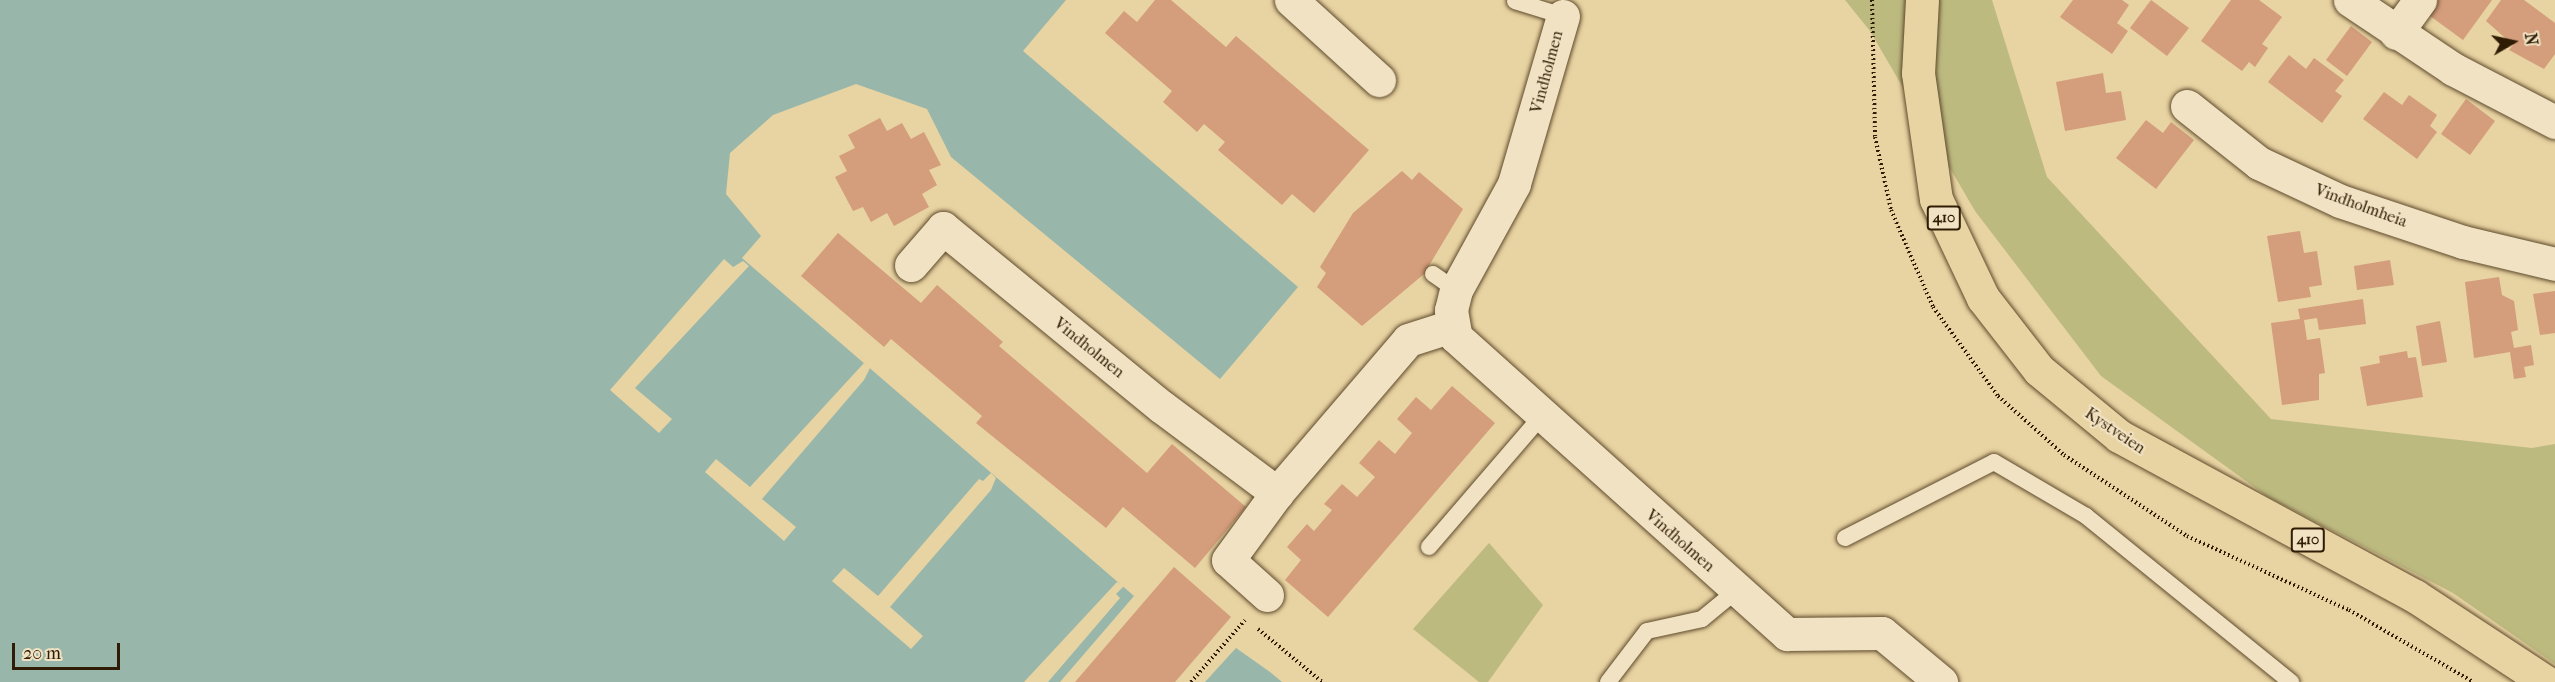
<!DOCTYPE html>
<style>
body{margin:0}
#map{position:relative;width:2555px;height:682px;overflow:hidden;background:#e8d3a2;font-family:"IM FELL French Canon",serif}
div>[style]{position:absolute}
.green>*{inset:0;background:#bdba80}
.water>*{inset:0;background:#98b7aa}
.pier>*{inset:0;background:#e8d3a2}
.building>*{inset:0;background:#d49d7b}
.path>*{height:4px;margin-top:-2px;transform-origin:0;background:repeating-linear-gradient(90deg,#301c04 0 1.5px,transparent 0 4.5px)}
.roads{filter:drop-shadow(0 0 2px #5e4a2c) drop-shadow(0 0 2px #5e4a2c)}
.lane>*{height:16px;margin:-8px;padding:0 8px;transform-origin:8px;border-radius:8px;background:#f0e2c3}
.street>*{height:33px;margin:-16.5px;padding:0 16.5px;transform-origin:16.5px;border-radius:16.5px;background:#f0e2c3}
.primary>*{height:33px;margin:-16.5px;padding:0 16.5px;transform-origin:16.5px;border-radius:16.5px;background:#e8d3a2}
span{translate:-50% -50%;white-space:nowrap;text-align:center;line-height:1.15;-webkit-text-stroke:4.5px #f0e2c3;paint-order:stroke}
.shield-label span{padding:2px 4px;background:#f0e2c3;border:2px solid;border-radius:4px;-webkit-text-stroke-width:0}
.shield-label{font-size:15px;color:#301c04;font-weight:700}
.street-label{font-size:16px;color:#301c04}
.north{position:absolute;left:2483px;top:12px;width:60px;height:60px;-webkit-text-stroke:4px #f0e2c3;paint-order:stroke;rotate:81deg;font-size:16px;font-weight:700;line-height:24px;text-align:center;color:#301c04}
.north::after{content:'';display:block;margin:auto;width:21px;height:27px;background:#301c04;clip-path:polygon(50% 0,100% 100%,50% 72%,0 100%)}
.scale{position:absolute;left:12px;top:643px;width:108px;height:27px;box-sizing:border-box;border:3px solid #301c04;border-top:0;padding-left:8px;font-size:18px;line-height:21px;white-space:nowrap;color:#301c04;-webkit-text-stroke:4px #f0e2c3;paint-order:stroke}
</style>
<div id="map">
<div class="green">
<i style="clip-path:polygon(1845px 0,1992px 0,2047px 177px,2271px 419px,2532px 448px,2555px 444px,2555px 664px,2453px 593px,2268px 497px,2101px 376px,1975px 211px,1870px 31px)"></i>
<i style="clip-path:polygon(1489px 543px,1543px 605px,1488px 682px,1479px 682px,1413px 629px)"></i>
</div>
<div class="water">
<i style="clip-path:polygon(0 0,1066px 0,1023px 51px,1298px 287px,1220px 379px,951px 157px,927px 109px,856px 84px,773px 115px,730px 153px,726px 194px,761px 236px,742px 258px,1134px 596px,1060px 682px,0 682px)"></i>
<i style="clip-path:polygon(1236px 648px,1270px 672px,1282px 682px,1205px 682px)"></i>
</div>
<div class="pier">
<i style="clip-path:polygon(724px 259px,733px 267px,743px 261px,749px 266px,635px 388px,672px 419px,659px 433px,610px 390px)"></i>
<i style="clip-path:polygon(864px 363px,870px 368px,864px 380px,762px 499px,796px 527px,784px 541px,705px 472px,716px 459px,750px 487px)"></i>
<i style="clip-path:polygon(991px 473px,996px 478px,991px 490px,890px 607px,923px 636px,911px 649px,832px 581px,844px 568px,878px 596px,979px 479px,983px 481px)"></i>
<i style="clip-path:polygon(1117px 582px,1124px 586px,1116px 594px,1120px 598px,1048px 682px,1024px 682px)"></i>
</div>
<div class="building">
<i style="clip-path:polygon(1155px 0,1171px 0,1226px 47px,1236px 36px,1369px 150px,1314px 213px,1292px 194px,1282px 205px,1218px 150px,1225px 142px,1204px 124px,1197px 132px,1163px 102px,1172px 91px,1105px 33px,1124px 11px,1137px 22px)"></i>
<i style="clip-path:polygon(2073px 0,2122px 0,2129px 5px,2117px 23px,2128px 31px,2112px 54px,2060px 17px)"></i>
<i style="clip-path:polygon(2151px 0,2189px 28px,2167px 56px,2130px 28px)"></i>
<i style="clip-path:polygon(2231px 0,2259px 0,2282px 17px,2262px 44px,2268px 48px,2255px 67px,2249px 62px,2242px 71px,2201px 41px)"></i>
<i style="clip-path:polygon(2436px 0,2492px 0,2463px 40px,2426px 13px)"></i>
<i style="clip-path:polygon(2501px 0,2524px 0,2555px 23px,2555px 54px,2544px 69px,2509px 50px,2513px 45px,2486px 21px)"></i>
<i style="clip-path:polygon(2351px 26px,2372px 42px,2347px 76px,2326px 60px)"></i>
<i style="clip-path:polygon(2289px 55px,2306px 69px,2314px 58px,2344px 80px,2335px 91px,2342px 96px,2322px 123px,2268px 82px)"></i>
<i style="clip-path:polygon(2103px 73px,2106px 93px,2121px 91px,2126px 120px,2065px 131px,2056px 82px)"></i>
<i style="clip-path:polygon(2384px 92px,2402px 105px,2409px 95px,2437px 115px,2430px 126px,2437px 132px,2417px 159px,2363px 119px)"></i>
<i style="clip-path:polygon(2466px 99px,2495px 121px,2470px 155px,2441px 134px)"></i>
<i style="clip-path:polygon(880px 118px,887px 131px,902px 123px,911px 139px,924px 132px,941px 165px,929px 170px,937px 185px,922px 194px,929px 207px,894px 226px,887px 213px,871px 222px,863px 207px,853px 211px,835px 177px,847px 171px,839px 156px,855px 148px,848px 135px)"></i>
<i style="clip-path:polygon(2146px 120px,2163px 133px,2171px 122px,2194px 140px,2156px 189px,2116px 158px)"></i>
<i style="clip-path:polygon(1402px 171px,1412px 180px,1419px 172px,1463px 209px,1424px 274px,1362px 326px,1317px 287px,1326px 273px,1320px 267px,1353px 213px)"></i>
<i style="clip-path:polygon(2300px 231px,2304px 253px,2317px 251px,2322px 285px,2309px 287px,2311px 297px,2278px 302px,2267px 236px)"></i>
<i style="clip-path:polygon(838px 233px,921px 303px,937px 285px,1003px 342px,999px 346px,1147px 473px,1172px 444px,1246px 507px,1195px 568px,1123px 507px,1106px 528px,976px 423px,982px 416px,891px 339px,884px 347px,801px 276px)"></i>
<i style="clip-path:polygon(2390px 260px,2394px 285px,2357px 290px,2354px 266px)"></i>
<i style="clip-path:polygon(2499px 277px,2502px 295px,2514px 301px,2518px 330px,2511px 332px,2514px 348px,2531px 345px,2534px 365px,2524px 367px,2526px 377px,2514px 379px,2510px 352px,2474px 358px,2465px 282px)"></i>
<i style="clip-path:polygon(2555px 291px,2555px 333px,2540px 335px,2533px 294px)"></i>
<i style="clip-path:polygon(2363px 299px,2366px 324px,2319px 330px,2317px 318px,2304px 320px,2307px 340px,2320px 338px,2325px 373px,2319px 374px,2319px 400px,2282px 405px,2271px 323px,2300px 319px,2298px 309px)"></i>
<i style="clip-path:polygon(2440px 321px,2447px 362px,2422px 366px,2416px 326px)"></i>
<i style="clip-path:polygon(2407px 351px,2408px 358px,2416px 357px,2423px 397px,2367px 406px,2360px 367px,2380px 363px,2379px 356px)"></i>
<i style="clip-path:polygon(1452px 386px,1495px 423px,1328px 617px,1285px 580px,1301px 560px,1287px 547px,1307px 524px,1314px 531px,1332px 510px,1324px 504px,1342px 484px,1357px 497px,1375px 477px,1359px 463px,1379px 440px,1395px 454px,1412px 433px,1397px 419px,1416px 397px,1431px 410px)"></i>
<i style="clip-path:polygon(1174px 567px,1231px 617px,1175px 682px,1075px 682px)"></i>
</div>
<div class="path">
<i style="left:1872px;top:0;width:137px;rotate:88.7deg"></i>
<i style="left:1875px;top:137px;width:75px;rotate:77.6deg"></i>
<i style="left:1891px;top:210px;width:106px;rotate:66.6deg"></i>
<i style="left:1933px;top:307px;width:110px;rotate:53.9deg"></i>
<i style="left:1998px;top:396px;width:89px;rotate:41.8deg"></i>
<i style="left:2064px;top:455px;width:147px;rotate:33.4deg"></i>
<i style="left:2187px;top:536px;width:178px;rotate:24.6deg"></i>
<i style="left:2349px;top:610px;width:143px;rotate:30.1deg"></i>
<i style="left:1258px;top:629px;width:83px;rotate:39.6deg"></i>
<i style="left:1191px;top:682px;width:82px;rotate:-48.9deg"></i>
</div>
<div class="roads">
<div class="lane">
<i style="left:1515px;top:1px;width:50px;rotate:17.4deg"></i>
<i style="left:1433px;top:274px;width:28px;rotate:35deg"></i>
<i style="left:1845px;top:538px;width:167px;rotate:-27deg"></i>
<i style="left:1994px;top:462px;width:107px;rotate:30.4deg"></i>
<i style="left:2086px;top:516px;width:264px;rotate:39deg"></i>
<i style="left:1429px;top:547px;width:170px;rotate:-49.3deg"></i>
<i style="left:1608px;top:682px;width:64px;rotate:-52.6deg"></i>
<i style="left:1647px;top:631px;width:56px;rotate:-12.3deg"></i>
<i style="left:1702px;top:619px;width:44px;rotate:-39.5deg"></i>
</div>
<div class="street">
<i style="left:1291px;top:0;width:119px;rotate:42.3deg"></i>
<i style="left:2350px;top:0;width:124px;rotate:33.8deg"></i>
<i style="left:2453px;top:69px;width:115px;rotate:27.5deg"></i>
<i style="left:1563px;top:16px;width:175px;rotate:106.3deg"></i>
<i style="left:1514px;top:184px;width:121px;rotate:118.7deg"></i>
<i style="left:1456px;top:290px;width:21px;rotate:104deg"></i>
<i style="left:1451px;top:310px;width:27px;rotate:80deg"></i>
<i style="left:1456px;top:337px;width:445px;rotate:41.9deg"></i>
<i style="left:1787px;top:634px;width:95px;rotate:-0.6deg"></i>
<i style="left:1882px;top:633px;width:77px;rotate:39.7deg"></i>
<i style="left:2396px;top:33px;width:41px;rotate:-54deg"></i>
<i style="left:2187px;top:106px;width:92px;rotate:38.4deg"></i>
<i style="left:2259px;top:163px;width:89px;rotate:25.1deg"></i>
<i style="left:2340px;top:201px;width:130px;rotate:18.4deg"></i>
<i style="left:2463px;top:242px;width:95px;rotate:13.4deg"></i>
<i style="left:911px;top:265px;width:49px;rotate:-49.1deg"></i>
<i style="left:943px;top:228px;width:283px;rotate:39.3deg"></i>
<i style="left:1162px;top:407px;width:144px;rotate:36.8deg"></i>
<i style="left:1267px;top:595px;width:52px;rotate:-138.1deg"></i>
<i style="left:1228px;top:560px;width:83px;rotate:-53.8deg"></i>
<i style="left:1277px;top:493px;width:201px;rotate:-49.4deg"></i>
<i style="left:1408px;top:340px;width:46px;rotate:-17.7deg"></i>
</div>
<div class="primary">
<i style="left:1922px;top:0;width:73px;rotate:93.1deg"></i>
<i style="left:1918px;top:73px;width:127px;rotate:81.9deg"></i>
<i style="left:1936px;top:199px;width:110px;rotate:64.6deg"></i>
<i style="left:1983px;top:298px;width:91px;rotate:52.1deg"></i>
<i style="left:2039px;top:370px;width:104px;rotate:39.5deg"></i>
<i style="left:2119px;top:436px;width:336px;rotate:28.4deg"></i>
<i style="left:2415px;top:596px;width:157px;rotate:33.3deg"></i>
</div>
</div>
<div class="shield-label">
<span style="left:1944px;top:218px">410</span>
<span style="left:2308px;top:540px">410</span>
</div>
<div class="street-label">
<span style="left:1547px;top:72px;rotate:-75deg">Vindholmen</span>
<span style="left:2361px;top:206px;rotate:20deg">Vindholmheia</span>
<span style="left:1089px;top:348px;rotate:39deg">Vindholmen</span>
<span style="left:2115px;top:431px;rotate:34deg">Kystveien</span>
<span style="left:1680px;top:541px;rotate:41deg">Vindholmen</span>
</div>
<div class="north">N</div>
<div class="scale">20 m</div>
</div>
